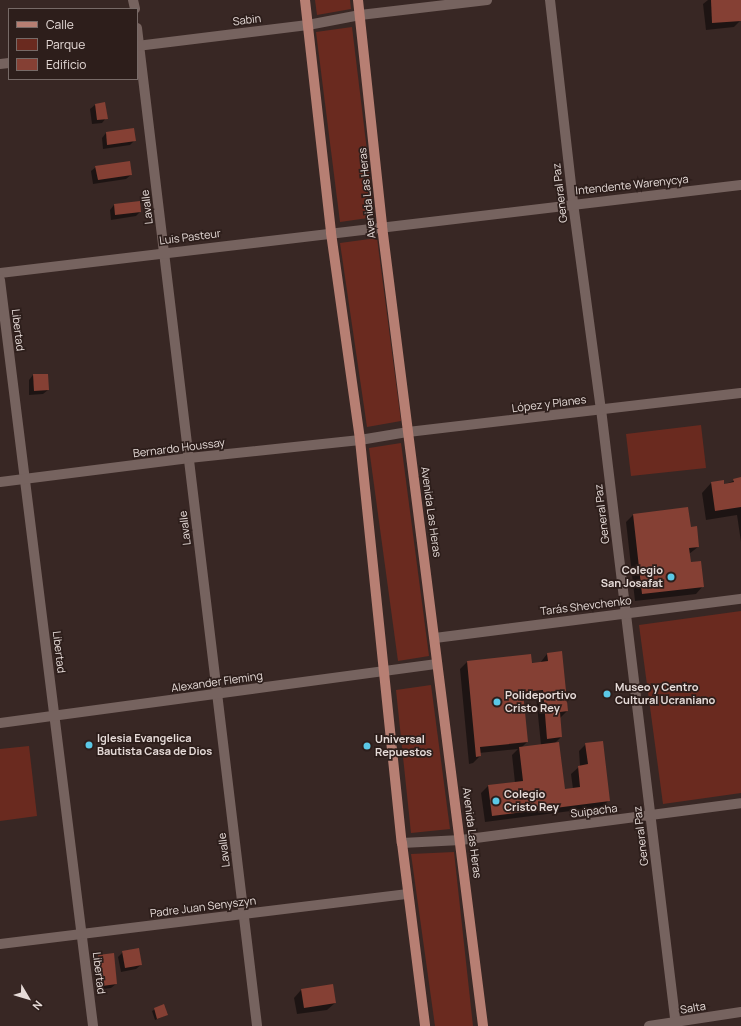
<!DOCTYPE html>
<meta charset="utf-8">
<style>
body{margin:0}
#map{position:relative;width:741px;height:1026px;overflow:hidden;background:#382724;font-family:Manrope,sans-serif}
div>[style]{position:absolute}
.green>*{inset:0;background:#6a2a1f}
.shadow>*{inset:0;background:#0007}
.building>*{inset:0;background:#854034}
.minor>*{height:10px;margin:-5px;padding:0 5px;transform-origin:5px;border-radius:5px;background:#76635f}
.major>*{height:10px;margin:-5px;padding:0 5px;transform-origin:5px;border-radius:5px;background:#b77f73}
.dots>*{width:11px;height:11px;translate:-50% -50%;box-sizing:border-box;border:2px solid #2d1e1b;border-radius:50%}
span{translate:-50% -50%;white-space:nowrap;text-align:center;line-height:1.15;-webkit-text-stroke:3.5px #2d1e1b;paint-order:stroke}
.street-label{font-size:11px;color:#e6dbd8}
.poi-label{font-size:11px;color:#e6dbd8;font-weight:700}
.right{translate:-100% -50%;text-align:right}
.left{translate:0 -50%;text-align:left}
.legend{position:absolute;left:8px;top:8px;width:130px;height:72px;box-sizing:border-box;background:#2d1e1b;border:1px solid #776a67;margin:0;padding:5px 7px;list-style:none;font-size:12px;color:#e6dbd8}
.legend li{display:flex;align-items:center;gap:8px;height:20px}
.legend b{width:20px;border:1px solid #776a67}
.north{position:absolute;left:8px;top:978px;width:40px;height:40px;-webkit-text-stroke:3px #2d1e1b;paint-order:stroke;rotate:128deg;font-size:11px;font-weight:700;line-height:16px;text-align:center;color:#e6dbd8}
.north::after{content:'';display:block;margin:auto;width:14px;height:18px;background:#e6dbd8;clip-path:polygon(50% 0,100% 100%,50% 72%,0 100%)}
</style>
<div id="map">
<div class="green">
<i style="clip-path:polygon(315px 0,350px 0,351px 9px,317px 15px)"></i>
<i style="clip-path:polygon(352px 27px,375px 217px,340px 222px,316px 32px)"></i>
<i style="clip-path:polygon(377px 238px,401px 421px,367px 427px,340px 243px)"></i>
<i style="clip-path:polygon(701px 425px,706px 468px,631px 476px,626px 434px)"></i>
<i style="clip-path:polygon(401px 443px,429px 656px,398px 661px,369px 448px)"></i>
<i style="clip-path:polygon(741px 611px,741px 793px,663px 804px,639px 625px)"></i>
<i style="clip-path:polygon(431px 685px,450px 829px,411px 833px,396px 690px)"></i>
<i style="clip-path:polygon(29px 746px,37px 816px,0 821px,0 749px)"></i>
<i style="clip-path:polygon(454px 852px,473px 1026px,435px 1026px,411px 854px)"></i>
</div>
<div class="shadow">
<i style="clip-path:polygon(708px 0,740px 0,741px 20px,734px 27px,706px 30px,703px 4px)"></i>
<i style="clip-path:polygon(95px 105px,106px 118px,102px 123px,92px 124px,90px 109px)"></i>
<i style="clip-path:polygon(106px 133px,135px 140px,130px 145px,103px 149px,102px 138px)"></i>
<i style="clip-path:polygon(96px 167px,131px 175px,126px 179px,93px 184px,91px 171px)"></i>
<i style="clip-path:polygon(114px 205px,140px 212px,136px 216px,111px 220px,110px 210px)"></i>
<i style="clip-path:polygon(33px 375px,48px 390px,43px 394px,29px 395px,29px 380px)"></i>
<i style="clip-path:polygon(741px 478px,741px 542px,737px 515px,706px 520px,702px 493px,711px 483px,723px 485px)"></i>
<i style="clip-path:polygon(633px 515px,690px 528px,698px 547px,689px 554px,690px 563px,703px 586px,696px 594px,635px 601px,626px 522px)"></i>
<i style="clip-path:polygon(evenodd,547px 654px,567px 711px,560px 718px,561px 737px,555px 743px,564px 790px,573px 789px,571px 774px,580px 766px,579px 751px,586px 744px,609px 800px,602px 807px,485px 822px,481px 793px,488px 786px,515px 783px,512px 755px,518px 749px,479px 753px,480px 756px,473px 763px,469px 764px,460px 669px,467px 662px,540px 663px,547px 654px,536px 696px,541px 745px,521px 748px,527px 742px,523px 698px,536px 696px)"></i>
<i style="clip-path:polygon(123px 952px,141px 965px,136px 969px,121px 972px,118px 957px)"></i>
<i style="clip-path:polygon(99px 956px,116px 984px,111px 988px,97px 990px,94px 961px)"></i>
<i style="clip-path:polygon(301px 990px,335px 1003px,327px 1010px,297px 1014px,294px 998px)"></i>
<i style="clip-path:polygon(163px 1005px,167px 1015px,155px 1020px,152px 1011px)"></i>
</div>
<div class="building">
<i style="clip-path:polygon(711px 0,741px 0,741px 21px,712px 23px)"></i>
<i style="clip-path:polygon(105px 102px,108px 119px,97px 120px,95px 104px)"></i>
<i style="clip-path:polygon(134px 128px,136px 141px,107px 145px,106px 132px)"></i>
<i style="clip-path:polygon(130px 161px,132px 175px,98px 180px,95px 166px)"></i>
<i style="clip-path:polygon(140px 201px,141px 212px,115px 215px,114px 204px)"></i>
<i style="clip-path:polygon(33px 374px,48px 374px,49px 390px,34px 391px)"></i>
<i style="clip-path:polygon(741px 477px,741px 507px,715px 511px,711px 482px,724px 480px,724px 484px,734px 482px,733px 479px)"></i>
<i style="clip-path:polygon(688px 507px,691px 527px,697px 526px,699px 547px,689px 548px,691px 562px,701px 561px,704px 587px,642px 594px,633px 514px)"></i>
<i style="clip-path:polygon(562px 651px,568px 711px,560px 712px,562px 737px,547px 739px,543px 690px,523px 692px,528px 742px,480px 747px,481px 756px,476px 757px,467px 661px,531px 654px,532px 663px,548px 661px,547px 653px)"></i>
<i style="clip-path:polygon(603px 741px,610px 801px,492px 816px,488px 785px,523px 781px,519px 747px,559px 742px,565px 789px,580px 787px,578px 766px,588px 764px,585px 743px)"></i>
<i style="clip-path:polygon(139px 948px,142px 965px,125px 968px,122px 951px)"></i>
<i style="clip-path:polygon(114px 953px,117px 984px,102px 986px,98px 955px)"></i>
<i style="clip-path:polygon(333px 984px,336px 1003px,304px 1008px,301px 989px)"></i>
<i style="clip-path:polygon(164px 1004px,168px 1015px,157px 1019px,154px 1008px)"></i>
</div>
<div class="minor">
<i style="left:133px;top:0;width:9px;rotate:77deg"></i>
<i style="left:550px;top:0;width:204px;rotate:83.5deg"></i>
<i style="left:573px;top:203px;width:208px;rotate:82.3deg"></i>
<i style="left:601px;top:409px;width:622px;rotate:83.07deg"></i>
<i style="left:137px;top:28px;width:1005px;rotate:83.14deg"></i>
<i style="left:137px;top:46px;width:172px;rotate:-7deg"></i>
<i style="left:308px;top:25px;width:53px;rotate:-10.9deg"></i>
<i style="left:360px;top:15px;width:128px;rotate:-6.7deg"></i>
<i style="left:0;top:64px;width:9px;rotate:-6deg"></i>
<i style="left:0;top:273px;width:746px;rotate:-6.77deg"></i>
<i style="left:0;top:280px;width:752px;rotate:82.89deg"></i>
<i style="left:0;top:482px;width:191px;rotate:-7.2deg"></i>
<i style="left:189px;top:458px;width:172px;rotate:-6deg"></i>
<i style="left:360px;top:440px;width:49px;rotate:-9.5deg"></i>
<i style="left:408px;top:432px;width:335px;rotate:-6.7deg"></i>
<i style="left:435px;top:638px;width:308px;rotate:-7.3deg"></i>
<i style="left:0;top:723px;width:441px;rotate:-7.7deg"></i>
<i style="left:402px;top:843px;width:59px;rotate:-2.9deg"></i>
<i style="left:461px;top:840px;width:282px;rotate:-7.5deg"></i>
<i style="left:0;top:944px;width:411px;rotate:-7deg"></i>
<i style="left:649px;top:1026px;width:93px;rotate:-8.7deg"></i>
</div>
<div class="major">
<i style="left:305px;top:0;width:234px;rotate:83.6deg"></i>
<i style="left:331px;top:233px;width:209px;rotate:82deg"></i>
<i style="left:360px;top:440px;width:405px;rotate:84.1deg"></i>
<i style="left:402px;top:843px;width:184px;rotate:82.8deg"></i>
<i style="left:358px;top:0;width:227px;rotate:83.9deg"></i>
<i style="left:382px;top:226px;width:806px;rotate:82.8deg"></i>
</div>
<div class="dots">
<i style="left:671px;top:577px;background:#5bc8e6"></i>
<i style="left:607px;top:694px;background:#5bc8e6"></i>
<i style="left:497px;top:702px;background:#5bc8e6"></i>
<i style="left:89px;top:745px;background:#5bc8e6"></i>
<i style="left:367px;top:746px;background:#5bc8e6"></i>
<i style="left:496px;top:801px;background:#5bc8e6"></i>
</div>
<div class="street-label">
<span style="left:247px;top:20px;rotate:-7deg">Sabin</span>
<span style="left:632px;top:185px;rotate:-6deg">Intendente Warenycya</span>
<span style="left:367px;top:193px;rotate:-96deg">Avenida Las Heras</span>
<span style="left:560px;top:193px;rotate:-97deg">General Paz</span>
<span style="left:147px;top:207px;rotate:-97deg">Lavalle</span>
<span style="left:190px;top:237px;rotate:-7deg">Luis Pasteur</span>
<span style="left:18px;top:330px;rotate:83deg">Libertad</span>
<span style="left:549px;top:404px;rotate:-7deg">López y Planes</span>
<span style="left:179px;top:448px;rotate:-7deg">Bernardo Houssay</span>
<span style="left:431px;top:512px;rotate:82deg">Avenida Las Heras</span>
<span style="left:602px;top:514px;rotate:-97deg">General Paz</span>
<span style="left:185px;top:528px;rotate:-97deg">Lavalle</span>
<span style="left:586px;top:606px;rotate:-7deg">Tarás Shevchenko</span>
<span style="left:59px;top:652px;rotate:83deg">Libertad</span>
<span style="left:217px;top:682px;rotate:-8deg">Alexander Fleming</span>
<span style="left:594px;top:811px;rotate:-7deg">Suipacha</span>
<span style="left:472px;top:833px;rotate:83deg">Avenida Las Heras</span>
<span style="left:641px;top:836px;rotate:-97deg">General Paz</span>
<span style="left:224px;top:850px;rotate:-97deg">Lavalle</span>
<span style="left:203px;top:907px;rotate:-7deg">Padre Juan Senyszyn</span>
<span style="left:99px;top:973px;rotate:83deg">Libertad</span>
<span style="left:693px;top:1008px;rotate:-9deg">Salta</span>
</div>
<div class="poi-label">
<span class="right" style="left:663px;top:577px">Colegio<br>San Josafat</span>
<span class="left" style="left:615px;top:694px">Museo y Centro<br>Cultural Ucraniano</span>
<span class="left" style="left:505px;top:702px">Polideportivo<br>Cristo Rey</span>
<span class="left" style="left:97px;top:745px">Iglesia Evangelica<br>Bautista Casa de Dios</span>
<span class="left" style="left:375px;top:746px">Universal<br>Repuestos</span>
<span class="left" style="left:504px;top:801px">Colegio<br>Cristo Rey</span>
</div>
<ul class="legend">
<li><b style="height:5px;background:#b77f73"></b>Calle</li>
<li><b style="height:11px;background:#6a2a1f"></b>Parque</li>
<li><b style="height:11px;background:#854034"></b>Edificio</li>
</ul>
<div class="north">N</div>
</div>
